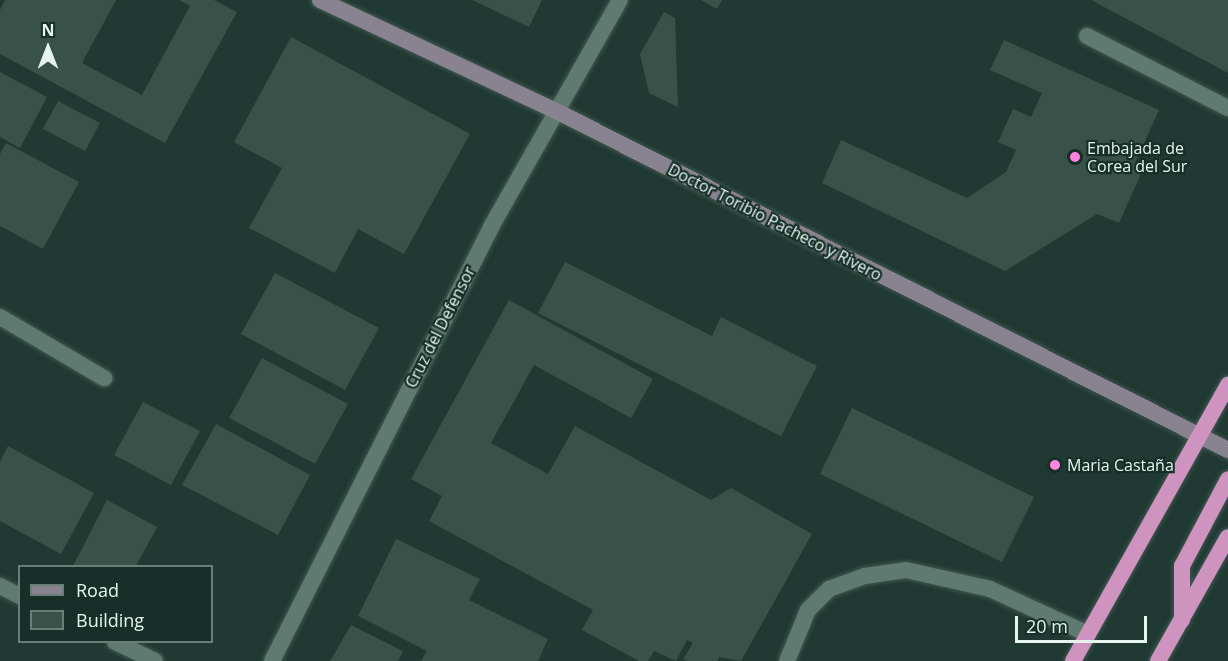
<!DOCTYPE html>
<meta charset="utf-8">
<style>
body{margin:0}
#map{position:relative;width:1228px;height:661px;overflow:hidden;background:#203932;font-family:"Open Sans",sans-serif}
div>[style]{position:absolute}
.building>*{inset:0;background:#38524a}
.roads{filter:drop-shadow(0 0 2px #415752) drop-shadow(0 0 2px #415752)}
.service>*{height:16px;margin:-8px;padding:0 8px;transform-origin:8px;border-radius:8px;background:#5f7a71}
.minor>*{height:16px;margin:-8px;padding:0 8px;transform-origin:8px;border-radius:8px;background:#5f7a71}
.secondary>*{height:16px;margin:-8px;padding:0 8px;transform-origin:8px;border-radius:8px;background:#88838e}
.trunk>*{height:16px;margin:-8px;padding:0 8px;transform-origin:8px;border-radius:8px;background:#ce93be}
.dots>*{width:16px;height:16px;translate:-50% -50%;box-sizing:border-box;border:3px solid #162f28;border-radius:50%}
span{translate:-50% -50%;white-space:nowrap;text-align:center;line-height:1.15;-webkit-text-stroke:4.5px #162f28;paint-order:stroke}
.poi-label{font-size:16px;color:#e6f4f0}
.left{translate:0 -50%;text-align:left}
.street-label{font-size:16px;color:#e6f4f0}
.legend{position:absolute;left:18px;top:565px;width:195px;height:78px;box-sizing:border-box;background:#162f28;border:2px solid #697e78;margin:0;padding:8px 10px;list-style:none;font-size:18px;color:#e6f4f0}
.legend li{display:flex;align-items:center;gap:12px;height:30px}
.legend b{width:30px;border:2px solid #697e78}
.north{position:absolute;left:18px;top:18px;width:60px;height:60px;-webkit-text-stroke:4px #162f28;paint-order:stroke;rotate:0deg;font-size:16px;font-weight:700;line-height:24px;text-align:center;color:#e6f4f0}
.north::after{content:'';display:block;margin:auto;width:21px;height:27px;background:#e6f4f0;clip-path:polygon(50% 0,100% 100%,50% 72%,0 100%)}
.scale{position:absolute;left:1015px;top:616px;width:132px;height:27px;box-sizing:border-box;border:3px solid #e6f4f0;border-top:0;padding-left:8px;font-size:18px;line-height:21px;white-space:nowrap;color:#e6f4f0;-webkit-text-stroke:4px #162f28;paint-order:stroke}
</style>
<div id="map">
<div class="building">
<i style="clip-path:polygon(5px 0,116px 0,82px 63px,142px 95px,190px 6px,179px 0,214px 0,237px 12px,165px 143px,0 54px,0 10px)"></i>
<i style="clip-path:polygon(472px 0,542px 0,529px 27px)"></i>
<i style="clip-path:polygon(701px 0,722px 0,717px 9px)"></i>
<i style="clip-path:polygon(1091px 0,1228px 0,1228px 73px)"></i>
<i style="clip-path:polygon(664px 12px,675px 18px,678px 107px,649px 93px,640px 54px)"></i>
<i style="clip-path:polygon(291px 37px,470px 134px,404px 254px,358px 229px,335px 273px,249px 228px,282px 168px,234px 142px)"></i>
<i style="clip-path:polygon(1004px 40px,1159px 110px,1135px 163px,1144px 167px,1119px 223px,1097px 214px,1005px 271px,822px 183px,841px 140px,967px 198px,1006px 172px,1016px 150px,998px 142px,1013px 109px,1031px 117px,1042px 93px,990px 70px)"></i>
<i style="clip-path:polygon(0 72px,47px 97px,20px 148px,0 137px)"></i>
<i style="clip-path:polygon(58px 101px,100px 123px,85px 151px,43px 129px)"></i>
<i style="clip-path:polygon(6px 143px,79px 182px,43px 249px,0 226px,0 154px)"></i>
<i style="clip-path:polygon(565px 262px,712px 336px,721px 317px,817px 366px,781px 436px,538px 313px)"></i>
<i style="clip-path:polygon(275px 273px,379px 328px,345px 390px,241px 334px)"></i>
<i style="clip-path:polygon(509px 300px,653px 379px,631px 418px,534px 365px,491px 443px,548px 474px,575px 426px,711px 500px,731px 488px,812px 534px,741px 661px,719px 657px,717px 661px,688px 661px,683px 659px,693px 643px,687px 640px,676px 661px,654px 651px,648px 661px,639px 661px,582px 630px,593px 610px,429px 521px,442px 496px,411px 479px)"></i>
<i style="clip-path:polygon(262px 358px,348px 404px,315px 464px,229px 418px)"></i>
<i style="clip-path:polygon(143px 402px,200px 431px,171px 485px,114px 455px)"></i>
<i style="clip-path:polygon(852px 408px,1034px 497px,1002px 562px,820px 474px)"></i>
<i style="clip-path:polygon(216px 424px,310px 475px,278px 535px,182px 485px)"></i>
<i style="clip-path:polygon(8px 446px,94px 493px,61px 554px,0 521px,0 462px)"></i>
<i style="clip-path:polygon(107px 500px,157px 527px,136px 566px,73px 566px)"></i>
<i style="clip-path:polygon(396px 539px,480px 579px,469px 600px,548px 639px,538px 661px,421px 661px,427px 651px,358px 616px)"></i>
<i style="clip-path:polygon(351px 625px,403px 651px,398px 661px,330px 661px)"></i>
</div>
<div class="roads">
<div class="service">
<i style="left:1087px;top:36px;width:158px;rotate:27.1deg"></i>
<i style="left:0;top:317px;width:121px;rotate:30.4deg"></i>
<i style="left:787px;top:661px;width:55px;rotate:-67.6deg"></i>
<i style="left:808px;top:610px;width:30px;rotate:-45deg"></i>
<i style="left:829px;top:589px;width:38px;rotate:-20deg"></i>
<i style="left:865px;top:576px;width:41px;rotate:-8.3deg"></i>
<i style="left:906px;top:570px;width:86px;rotate:12.7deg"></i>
<i style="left:990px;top:589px;width:108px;rotate:24.7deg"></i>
</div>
<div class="minor">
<i style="left:0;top:586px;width:22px;rotate:27deg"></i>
<i style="left:115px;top:642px;width:44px;rotate:25.4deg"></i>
<i style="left:272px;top:661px;width:486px;rotate:-63.2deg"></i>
<i style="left:491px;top:227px;width:261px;rotate:-60.4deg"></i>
</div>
<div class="secondary">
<i style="left:320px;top:0;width:259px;rotate:25.2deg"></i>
<i style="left:554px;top:110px;width:755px;rotate:26.77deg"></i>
</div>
<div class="trunk">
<i style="left:1182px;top:620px;width:54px;rotate:-90deg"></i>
<i style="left:1182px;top:566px;width:98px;rotate:-62.1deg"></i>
<i style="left:1073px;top:661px;width:317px;rotate:-60.7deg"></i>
<i style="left:1158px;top:661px;width:142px;rotate:-60.6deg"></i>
</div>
</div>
<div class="dots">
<i style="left:1075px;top:157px;background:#fe85df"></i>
<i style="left:1055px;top:465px;background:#fe85df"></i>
</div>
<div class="poi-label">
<span class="left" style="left:1087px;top:157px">Embajada de<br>Corea del Sur</span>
<span class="left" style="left:1067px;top:465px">Maria Castaña</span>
</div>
<div class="street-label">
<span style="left:775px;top:222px;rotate:27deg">Doctor Toribio Pacheco y Rivero</span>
<span style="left:440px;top:327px;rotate:-63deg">Cruz del Defensor</span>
</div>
<ul class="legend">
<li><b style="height:8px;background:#88838e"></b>Road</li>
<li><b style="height:16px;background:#38524a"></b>Building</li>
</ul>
<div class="north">N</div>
<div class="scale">20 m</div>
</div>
